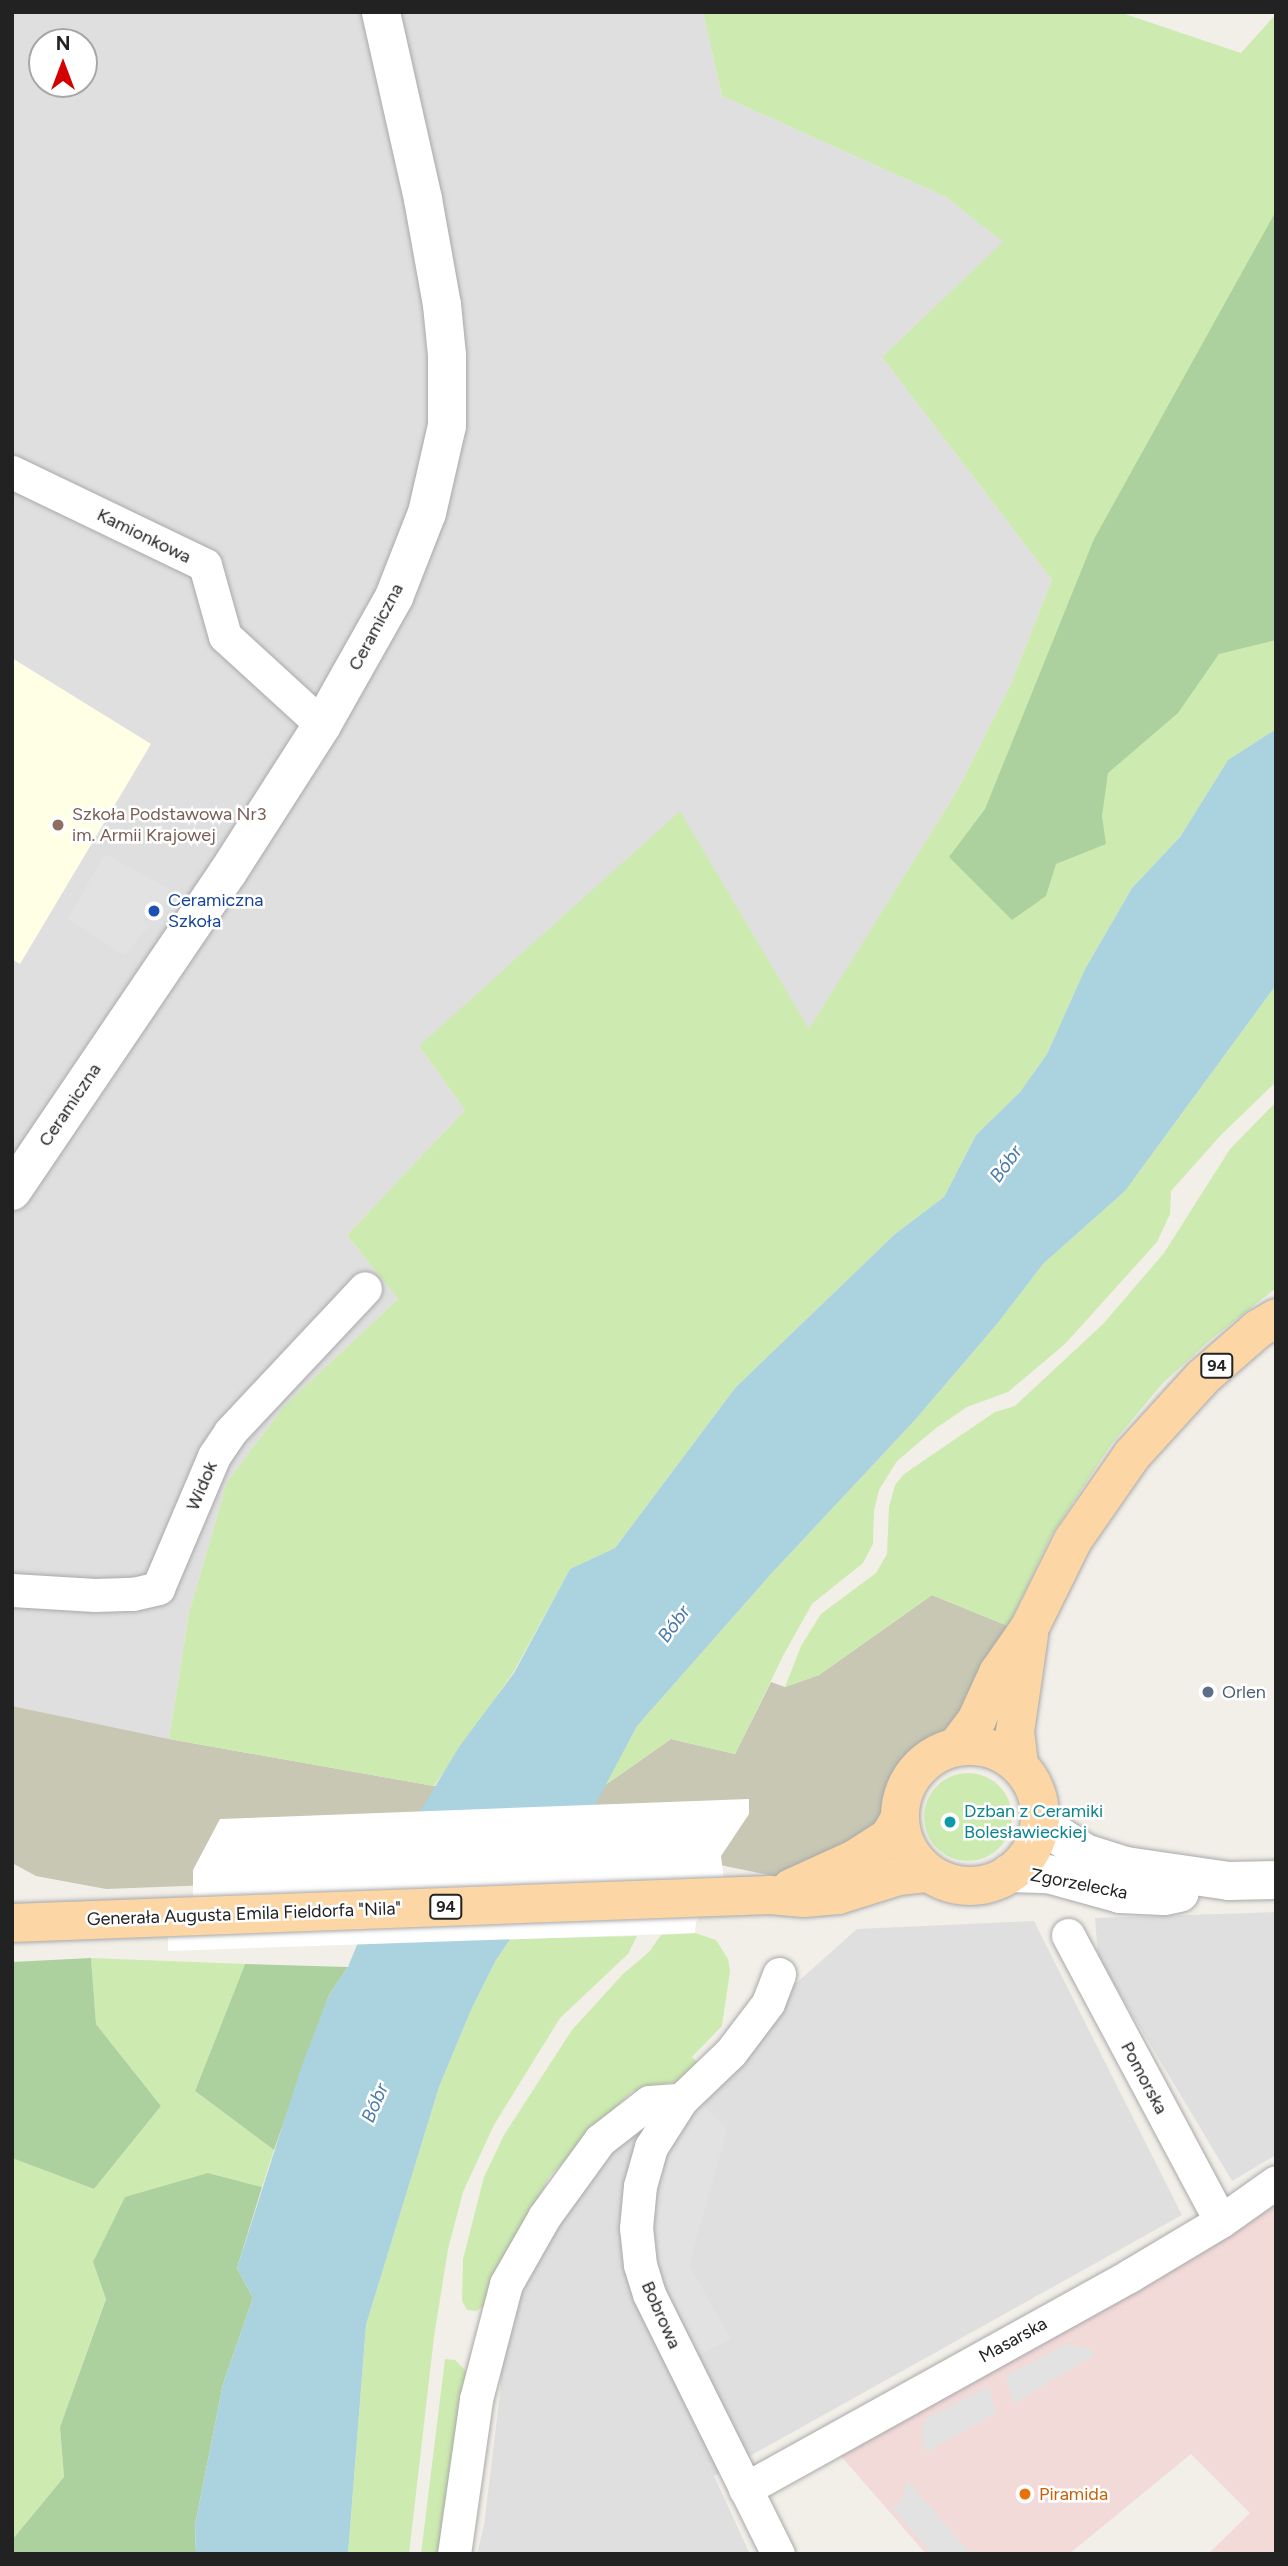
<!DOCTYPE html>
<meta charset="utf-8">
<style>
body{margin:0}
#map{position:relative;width:1288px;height:2566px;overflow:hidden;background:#f2efe9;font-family:Figtree,sans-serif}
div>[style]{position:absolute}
.residential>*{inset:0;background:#e0dfdf}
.commercial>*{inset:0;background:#f2dad9}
.education>*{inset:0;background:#ffffe5}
.construction>*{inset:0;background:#c7c7b4}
.grass>*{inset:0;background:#cdebb0}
.round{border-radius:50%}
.forest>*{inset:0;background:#add19e}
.parking>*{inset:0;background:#e2e2e2}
.water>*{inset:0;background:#aad3df}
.pier>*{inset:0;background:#fff}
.roads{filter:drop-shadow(0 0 2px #a9a9a9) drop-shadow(0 0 2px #a9a9a9)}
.minor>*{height:33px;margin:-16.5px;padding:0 16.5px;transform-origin:16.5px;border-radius:16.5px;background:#fff}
.tertiary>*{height:38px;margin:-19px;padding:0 19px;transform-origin:19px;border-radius:19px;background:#fff}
.primary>*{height:38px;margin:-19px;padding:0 19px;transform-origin:19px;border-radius:19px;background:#fcd6a4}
.primary>.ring{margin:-19px;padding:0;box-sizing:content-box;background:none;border:38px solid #fcd6a4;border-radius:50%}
.dots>*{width:19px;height:19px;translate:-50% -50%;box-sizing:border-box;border:4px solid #fff;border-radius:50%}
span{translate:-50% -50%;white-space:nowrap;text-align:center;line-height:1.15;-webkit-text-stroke:5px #fff;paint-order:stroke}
.shield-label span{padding:2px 5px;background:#fff;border:2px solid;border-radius:5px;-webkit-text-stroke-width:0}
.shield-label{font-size:16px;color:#222;font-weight:700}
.street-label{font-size:18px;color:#222}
.education-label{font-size:18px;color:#785e54}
.left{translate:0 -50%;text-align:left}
.transit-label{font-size:18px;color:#164399}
.service-label{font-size:18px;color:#4e5e75}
.culture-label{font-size:18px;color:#0d838f}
.food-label{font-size:18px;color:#c56008}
.water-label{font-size:19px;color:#4a7aab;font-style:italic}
.frame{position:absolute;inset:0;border:14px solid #222;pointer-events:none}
.north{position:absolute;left:28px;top:28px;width:70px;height:70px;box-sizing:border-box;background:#fff;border:2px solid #a7a7a7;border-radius:50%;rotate:0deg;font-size:19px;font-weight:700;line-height:28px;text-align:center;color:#222}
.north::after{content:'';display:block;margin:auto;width:24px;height:32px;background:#d40000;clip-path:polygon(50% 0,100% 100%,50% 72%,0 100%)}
</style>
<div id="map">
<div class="residential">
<i style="clip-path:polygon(evenodd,12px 12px,703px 12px,722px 96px,946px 197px,1004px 242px,882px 357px,1052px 580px,1010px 686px,957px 791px,809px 1030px,419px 1046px,465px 1110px,347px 1235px,398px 1299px,284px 1406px,227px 1482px,189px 1613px,169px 1739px,12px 1706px,12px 12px,42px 42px,84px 42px,84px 84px,42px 84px,42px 42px)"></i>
<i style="clip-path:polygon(1276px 1912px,1276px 2155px,1232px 2181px,1098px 1957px,1095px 1918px)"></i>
<i style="clip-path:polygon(1034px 1921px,1182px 2215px,714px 2476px,750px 2554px,477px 2554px,484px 2525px,500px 2394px,506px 2284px,600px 2140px,681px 2100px,755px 2020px,857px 1929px)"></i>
</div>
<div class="commercial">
<i style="clip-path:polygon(1276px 2182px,1276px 2554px,1208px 2554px,1250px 2513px,1191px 2454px,1069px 2554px,926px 2554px,828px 2441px)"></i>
</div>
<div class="education">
<i style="clip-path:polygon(12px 658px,151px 744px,20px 964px,12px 959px)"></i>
</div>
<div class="construction">
<i style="clip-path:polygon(932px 1595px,1008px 1626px,972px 1713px,919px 1749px,904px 1765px,894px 1782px,882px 1819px,870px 1834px,779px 1877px,720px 1865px,106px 1889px,36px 1876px,12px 1863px,12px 1706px,169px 1739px,434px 1786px,604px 1786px,671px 1739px,735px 1754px,771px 1682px,785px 1687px,819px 1675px)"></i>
</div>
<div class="grass">
<i style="clip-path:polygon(703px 12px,1119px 12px,1241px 53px,1276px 14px,1276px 729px,1228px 760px,1180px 837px,1132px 888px,1085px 969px,1047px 1054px,1020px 1092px,976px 1135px,944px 1197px,895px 1234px,735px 1388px,615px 1548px,570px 1569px,513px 1673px,434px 1786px,169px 1739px,189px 1613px,227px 1482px,284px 1406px,398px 1299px,347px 1235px,465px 1110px,419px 1046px,680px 811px,809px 1029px,957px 791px,1010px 686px,1052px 580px,882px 357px,1003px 242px,946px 197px,722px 96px)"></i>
<i style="clip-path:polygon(1276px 985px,1276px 1082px,1221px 1135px,1171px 1191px,1170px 1214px,1157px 1242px,1065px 1344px,1008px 1392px,967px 1407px,936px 1428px,897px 1461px,879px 1490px,874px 1511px,873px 1544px,863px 1563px,812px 1604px,784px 1654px,735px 1754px,671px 1739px,604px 1786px,637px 1726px,771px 1574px,915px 1420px,997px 1324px,1043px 1264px,1125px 1191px)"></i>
<i style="clip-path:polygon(1276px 1102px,1276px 1288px,1210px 1340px,1163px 1383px,1110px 1446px,1052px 1534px,1008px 1626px,932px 1595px,819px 1675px,785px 1687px,801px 1646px,821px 1614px,876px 1573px,887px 1554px,889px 1507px,895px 1485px,904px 1474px,995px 1412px,1015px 1406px,1103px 1324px,1164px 1253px,1230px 1149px)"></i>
<i class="round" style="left:924px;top:1773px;width:88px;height:88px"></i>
<i style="clip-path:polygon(695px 1933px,716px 1940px,728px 1959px,730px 1971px,722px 2026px,692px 2057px,698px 2063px,683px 2081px,652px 2085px,631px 2092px,549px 2177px,486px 2305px,476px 2311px,467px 2310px,462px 2301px,463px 2259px,484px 2177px,504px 2135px,572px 2030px,623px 1974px,649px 1952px,661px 1935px)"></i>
<i style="clip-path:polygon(637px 1936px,628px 1954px,560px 2018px,494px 2125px,463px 2192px,448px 2249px,434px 2337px,409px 2554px,348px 2554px,366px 2325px,439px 2087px,471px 2010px,496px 1960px,511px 1939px)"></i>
<i style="clip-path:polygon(91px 1958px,245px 1964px,195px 2091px,274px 2150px,262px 2187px,208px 2173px,93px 2262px,106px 2298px,60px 2427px,64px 2477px,12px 2540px,12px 2158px,94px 2189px,161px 2106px,96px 2024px)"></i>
<i style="clip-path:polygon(445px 2359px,455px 2360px,466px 2371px,441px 2554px,421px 2554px)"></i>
</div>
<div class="forest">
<i style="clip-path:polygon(1276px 211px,1276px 640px,1219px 654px,1178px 713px,1108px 773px,1102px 816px,1106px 844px,1056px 864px,1046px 896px,1012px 920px,949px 857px,985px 809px,1094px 539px)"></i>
<i style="clip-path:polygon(91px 1958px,96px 2024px,161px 2106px,94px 2189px,12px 2158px,12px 1962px)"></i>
<i style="clip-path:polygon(245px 1964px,348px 1967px,329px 1995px,274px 2150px,195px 2091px)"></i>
<i style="clip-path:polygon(208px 2173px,262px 2187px,237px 2268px,253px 2298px,223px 2384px,195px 2525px,196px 2554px,14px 2554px,12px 2540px,64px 2477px,60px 2427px,106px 2299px,93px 2262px,125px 2197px)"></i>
</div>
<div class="parking">
<i style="clip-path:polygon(105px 854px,169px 889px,164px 903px,156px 899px,142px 921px,149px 926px,124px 955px,68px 919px)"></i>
<i style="clip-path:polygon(691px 2093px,727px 2130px,689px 2265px,731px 2339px,682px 2363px,636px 2228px)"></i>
<i style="clip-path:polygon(1066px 2344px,1089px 2348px,1094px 2355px,1013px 2404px,1006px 2376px)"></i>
<i style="clip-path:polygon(988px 2386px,996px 2413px,927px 2452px,921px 2441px,924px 2420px)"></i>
<i style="clip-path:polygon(907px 2480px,971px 2554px,933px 2554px,892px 2508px,902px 2500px)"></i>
</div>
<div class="water">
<i style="clip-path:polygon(1276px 729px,1276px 985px,1125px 1191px,1043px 1264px,997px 1324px,915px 1420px,771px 1574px,637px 1726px,568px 1856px,496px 1960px,471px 2010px,439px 2087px,366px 2325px,348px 2554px,196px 2554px,195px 2525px,223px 2384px,253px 2298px,237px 2268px,301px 2068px,329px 1995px,348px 1967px,393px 1856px,459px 1747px,514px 1673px,570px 1569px,615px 1548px,735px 1388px,895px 1234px,944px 1197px,976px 1135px,1020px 1092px,1047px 1054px,1085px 969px,1132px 888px,1180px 837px,1228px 760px)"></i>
</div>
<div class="pier">
<i style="clip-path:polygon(749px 1799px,749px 1814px,721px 1856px,724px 1881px,696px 1922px,695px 1933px,168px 1951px,168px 1937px,193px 1898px,193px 1870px,220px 1819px)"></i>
</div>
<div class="roads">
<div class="minor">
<i style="left:12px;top:472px;width:214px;rotate:25.7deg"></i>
<i style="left:205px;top:565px;width:74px;rotate:74.3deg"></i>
<i style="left:225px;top:636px;width:132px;rotate:42.5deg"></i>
<i style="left:12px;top:1590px;width:83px;rotate:3.4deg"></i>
<i style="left:95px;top:1595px;width:38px;rotate:-2deg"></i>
<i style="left:133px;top:1594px;width:26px;rotate:-13deg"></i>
<i style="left:158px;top:1588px;width:143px;rotate:-67deg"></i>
<i style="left:214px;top:1456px;width:29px;rotate:-56deg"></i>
<i style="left:230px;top:1432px;width:197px;rotate:-46.8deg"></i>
<i style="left:1068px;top:1935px;width:324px;rotate:61.9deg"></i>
<i style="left:745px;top:2489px;width:439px;rotate:-29deg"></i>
<i style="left:1129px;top:2276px;width:107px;rotate:-30.9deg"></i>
<i style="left:1221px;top:2221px;width:67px;rotate:-35.3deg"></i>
<i style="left:454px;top:2554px;width:157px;rotate:-81.9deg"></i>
<i style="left:476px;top:2399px;width:119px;rotate:-75.4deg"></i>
<i style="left:506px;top:2284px;width:77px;rotate:-60.4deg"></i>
<i style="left:544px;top:2217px;width:95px;rotate:-54deg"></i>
<i style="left:600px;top:2140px;width:62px;rotate:-37.8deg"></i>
<i style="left:649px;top:2102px;width:32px;rotate:-4deg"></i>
<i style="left:778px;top:2554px;width:290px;rotate:-116.4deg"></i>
<i style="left:649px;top:2294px;width:30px;rotate:-107deg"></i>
<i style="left:640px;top:2265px;width:37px;rotate:-96deg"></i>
<i style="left:636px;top:2228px;width:42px;rotate:-84.6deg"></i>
<i style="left:640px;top:2186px;width:41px;rotate:-74.2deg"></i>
<i style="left:651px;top:2147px;width:56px;rotate:-57.4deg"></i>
<i style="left:681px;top:2100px;width:69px;rotate:-43.8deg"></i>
<i style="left:731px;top:2052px;width:61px;rotate:-52.9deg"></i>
<i style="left:768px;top:2003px;width:31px;rotate:-69deg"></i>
</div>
<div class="tertiary">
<i style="left:12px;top:1191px;width:385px;rotate:-55.9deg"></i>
<i style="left:228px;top:872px;width:174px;rotate:-57.4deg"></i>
<i style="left:322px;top:725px;width:147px;rotate:-60.6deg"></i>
<i style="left:394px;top:597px;width:90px;rotate:-68.6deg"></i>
<i style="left:427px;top:513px;width:89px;rotate:-77.1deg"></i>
<i style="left:447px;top:426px;width:71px;rotate:-90deg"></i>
<i style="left:447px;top:355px;width:50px;rotate:-95.7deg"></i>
<i style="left:442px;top:305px;width:108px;rotate:-100.2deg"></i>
<i style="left:423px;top:199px;width:192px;rotate:-102.7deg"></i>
<i style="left:1041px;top:1820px;width:13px;rotate:48deg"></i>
<i style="left:1050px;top:1830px;width:42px;rotate:33.3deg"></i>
<i style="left:1085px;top:1853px;width:43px;rotate:17.6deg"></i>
<i style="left:1126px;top:1866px;width:104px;rotate:8.3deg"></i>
<i style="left:1229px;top:1881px;width:47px;rotate:-1.2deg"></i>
<i style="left:1010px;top:1873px;width:38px;rotate:2deg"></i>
<i style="left:1048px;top:1874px;width:75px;rotate:15.5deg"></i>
<i style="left:1120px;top:1894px;width:44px;rotate:2.6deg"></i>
<i style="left:1164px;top:1896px;width:16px;rotate:-11deg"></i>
</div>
<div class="primary">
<i class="ring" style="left:900px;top:1746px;width:102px;height:102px"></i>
<i style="left:957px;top:1746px;width:34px;rotate:-53deg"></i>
<i style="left:977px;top:1719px;width:51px;rotate:-65.5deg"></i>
<i style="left:998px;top:1673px;width:56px;rotate:-55.2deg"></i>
<i style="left:1030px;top:1627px;width:97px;rotate:-63.7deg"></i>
<i style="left:1073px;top:1540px;width:103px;rotate:-55.2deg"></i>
<i style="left:1132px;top:1455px;width:105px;rotate:-47.7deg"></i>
<i style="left:1203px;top:1377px;width:73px;rotate:-41.1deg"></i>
<i style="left:1258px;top:1329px;width:21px;rotate:-31deg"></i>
<i style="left:1019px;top:1764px;width:32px;rotate:-97deg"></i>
<i style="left:1015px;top:1732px;width:98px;rotate:-81.8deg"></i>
<i style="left:791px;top:1888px;width:70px;rotate:-24.4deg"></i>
<i style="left:855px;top:1859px;width:40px;rotate:-32.9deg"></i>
<i style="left:889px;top:1837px;width:20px;rotate:-60deg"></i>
<i style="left:12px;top:1923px;width:759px;rotate:-2.12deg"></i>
<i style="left:770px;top:1895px;width:34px;rotate:5deg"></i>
<i style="left:804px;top:1898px;width:34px;rotate:-5deg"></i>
<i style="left:838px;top:1895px;width:64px;rotate:-17.3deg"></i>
<i style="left:899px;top:1876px;width:29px;rotate:-6deg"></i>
</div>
</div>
<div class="dots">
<i style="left:58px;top:825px;background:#8d6e63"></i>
<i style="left:154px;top:911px;background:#1a4fb4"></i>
<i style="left:1208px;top:1692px;background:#5c6f8a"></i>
<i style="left:950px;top:1822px;background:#0f9aa8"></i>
<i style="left:1025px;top:2494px;background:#e8710a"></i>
</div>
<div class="shield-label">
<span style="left:1217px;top:1366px">94</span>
<span style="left:446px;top:1907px">94</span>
</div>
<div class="street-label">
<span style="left:144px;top:536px;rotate:26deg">Kamionkowa</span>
<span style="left:376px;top:627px;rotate:-62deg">Ceramiczna</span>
<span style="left:70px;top:1105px;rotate:-56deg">Ceramiczna</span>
<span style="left:202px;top:1486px;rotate:-67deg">Widok</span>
<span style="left:1079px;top:1884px;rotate:11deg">Zgorzelecka</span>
<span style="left:244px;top:1914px;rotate:-2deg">Generała Augusta Emila Fieldorfa "Nila"</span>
<span style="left:1144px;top:2078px;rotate:62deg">Pomorska</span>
<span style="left:661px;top:2315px;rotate:66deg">Bobrowa</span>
<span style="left:1013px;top:2340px;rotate:-29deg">Masarska</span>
</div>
<div class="education-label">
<span class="left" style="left:72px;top:825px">Szkoła Podstawowa Nr3<br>im. Armii Krajowej</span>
</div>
<div class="transit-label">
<span class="left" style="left:168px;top:911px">Ceramiczna<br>Szkoła</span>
</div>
<div class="service-label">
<span class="left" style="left:1222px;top:1692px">Orlen</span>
</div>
<div class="culture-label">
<span class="left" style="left:964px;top:1822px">Dzban z Ceramiki<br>Bolesławieckiej</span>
</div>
<div class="food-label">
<span class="left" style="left:1039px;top:2494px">Piramida</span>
</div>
<div class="water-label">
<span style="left:1006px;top:1164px;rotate:-54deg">Bóbr</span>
<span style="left:674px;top:1624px;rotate:-54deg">Bóbr</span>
<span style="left:375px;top:2103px;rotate:-67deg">Bóbr</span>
</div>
<div class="frame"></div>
<div class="north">N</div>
</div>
